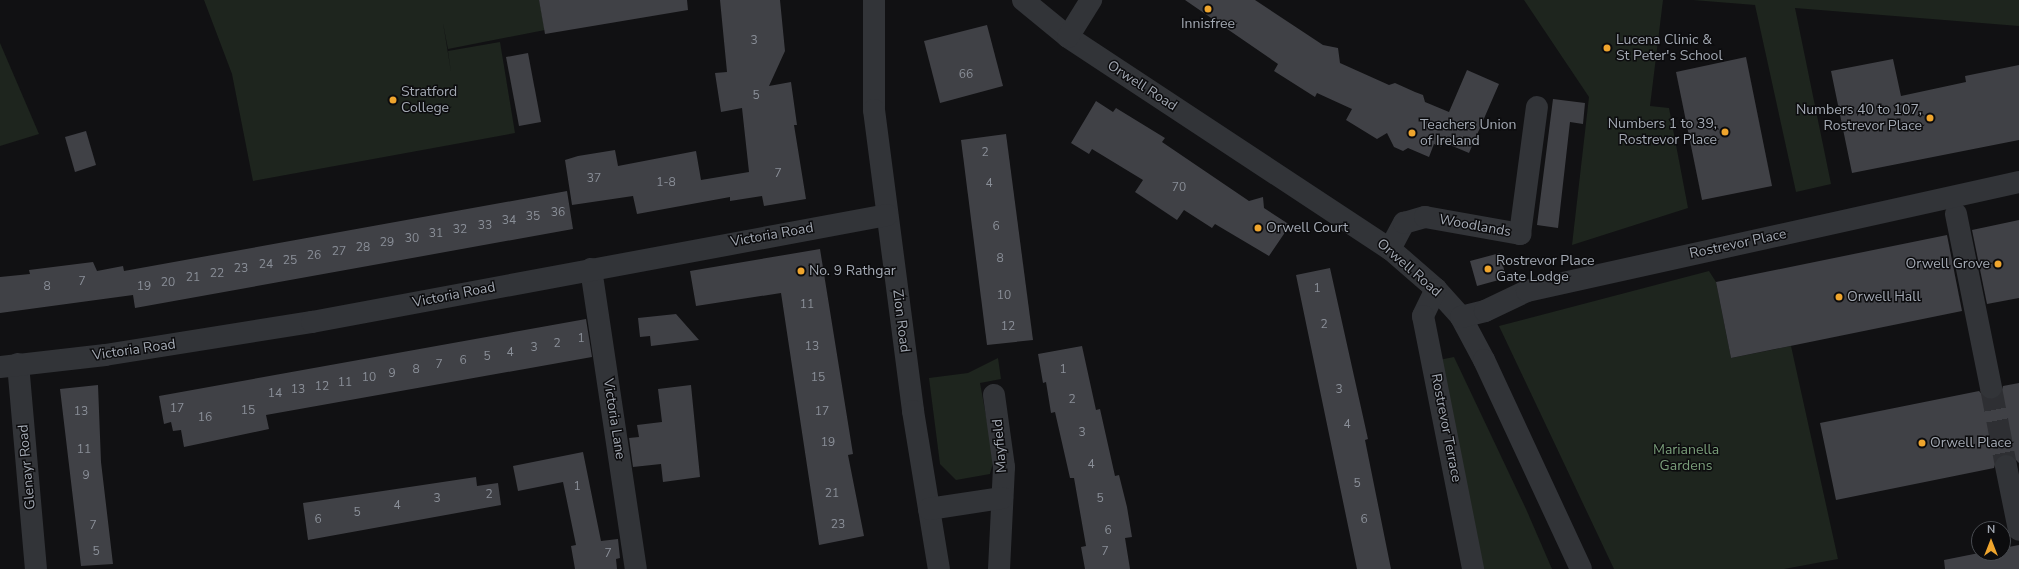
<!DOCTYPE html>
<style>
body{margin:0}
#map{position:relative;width:2019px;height:569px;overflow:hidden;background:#111113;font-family:"Nunito Sans",sans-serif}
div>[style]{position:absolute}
.green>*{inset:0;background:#1e251e}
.building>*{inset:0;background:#404146}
.minor-tunnel>*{height:22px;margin-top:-11px;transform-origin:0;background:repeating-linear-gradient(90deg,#2e2f33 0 22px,transparent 0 33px)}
.minor>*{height:22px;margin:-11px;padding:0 11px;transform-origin:11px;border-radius:11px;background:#323438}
.dots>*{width:11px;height:11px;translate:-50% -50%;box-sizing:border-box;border:2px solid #0c0c0e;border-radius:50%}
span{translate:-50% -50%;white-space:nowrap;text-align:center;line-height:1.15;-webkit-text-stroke:3px #0c0c0e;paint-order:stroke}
.number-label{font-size:12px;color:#8a8f98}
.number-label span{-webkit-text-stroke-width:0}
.poi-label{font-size:14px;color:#a3a9b3}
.left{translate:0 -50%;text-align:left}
.right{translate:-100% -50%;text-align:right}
.street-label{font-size:14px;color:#a3a9b3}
.park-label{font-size:14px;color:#7a9e7a}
.north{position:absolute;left:1971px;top:521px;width:40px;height:40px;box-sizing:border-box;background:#0c0c0e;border:1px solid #484b50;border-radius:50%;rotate:0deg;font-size:11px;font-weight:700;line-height:16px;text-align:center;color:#a3a9b3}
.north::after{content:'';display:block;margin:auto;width:14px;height:18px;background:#efa52d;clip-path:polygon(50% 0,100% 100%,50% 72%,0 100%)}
</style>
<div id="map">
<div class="green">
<i style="clip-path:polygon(204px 0,539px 0,545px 30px,448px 49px,443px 23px,451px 72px,448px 51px,500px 42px,515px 133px,253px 181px,232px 74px)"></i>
<i style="clip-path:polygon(1524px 0,1663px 0,1650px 106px,1669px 108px,1688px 208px,1572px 245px,1589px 97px)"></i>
<i style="clip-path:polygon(1693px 0,2019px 0,2019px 26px,1795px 8px,1831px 184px,1796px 192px,1755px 5px)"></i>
<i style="clip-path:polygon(0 43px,39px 134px,0 146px)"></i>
<i style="clip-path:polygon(1709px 271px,1716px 282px,1731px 358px,1791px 346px,1838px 559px,1784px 569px,1614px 569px,1499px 326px)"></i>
<i style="clip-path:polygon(1454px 357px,1526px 509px,1552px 569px,1481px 569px,1439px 360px)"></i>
<i style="clip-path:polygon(998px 358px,1001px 379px,980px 383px,994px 459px,990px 474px,956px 480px,940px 464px,929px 378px,968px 373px)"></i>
</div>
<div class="building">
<i style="clip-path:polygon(539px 0,687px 0,688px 10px,545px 34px)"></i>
<i style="clip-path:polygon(720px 0,780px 0,785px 51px,769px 86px,791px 82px,797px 125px,794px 125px,806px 199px,764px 206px,762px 196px,730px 201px,730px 197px,637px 214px,633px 196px,572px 205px,565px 160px,578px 156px,615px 150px,618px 166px,696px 151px,701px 180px,749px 172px,742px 108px,721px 112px,715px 73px,727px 72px)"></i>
<i style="clip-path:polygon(1185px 0,1255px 0,1323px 45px,1338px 48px,1340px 63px,1389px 85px,1395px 83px,1415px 92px,1423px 95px,1425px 102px,1449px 112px,1467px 70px,1499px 84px,1469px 153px,1443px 142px,1441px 147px,1434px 144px,1429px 157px,1408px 148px,1403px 151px,1394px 147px,1387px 133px,1377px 139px,1346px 120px,1352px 109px,1317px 93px,1315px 97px,1274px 71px,1278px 64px)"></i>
<i style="clip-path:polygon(987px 25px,1003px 86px,940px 103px,924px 41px)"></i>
<i style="clip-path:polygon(528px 53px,541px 122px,519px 126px,506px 57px)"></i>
<i style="clip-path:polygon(1746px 57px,1772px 186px,1702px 200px,1676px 72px)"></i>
<i style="clip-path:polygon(1893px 59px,1901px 96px,1966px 82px,1965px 76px,2019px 65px,2019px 140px,1852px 173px,1831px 71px)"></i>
<i style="clip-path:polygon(1553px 99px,1585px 103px,1583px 124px,1570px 122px,1558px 228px,1537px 225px)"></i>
<i style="clip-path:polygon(1096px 101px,1113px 112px,1116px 108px,1165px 138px,1162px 142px,1249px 201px,1263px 197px,1264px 208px,1290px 225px,1269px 256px,1215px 224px,1212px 228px,1184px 210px,1177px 220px,1135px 192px,1143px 180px,1092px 149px,1089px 154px,1071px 143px)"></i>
<i style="clip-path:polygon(86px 131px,96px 165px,75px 172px,65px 137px)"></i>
<i style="clip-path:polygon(1006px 134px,1033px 340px,987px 345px,961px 140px)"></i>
<i style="clip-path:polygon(567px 191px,573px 229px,135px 308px,133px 295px,0 313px,0 277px,30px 274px,29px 270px,93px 262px,97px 271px,123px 266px,124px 271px)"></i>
<i style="clip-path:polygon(2019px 220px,2019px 298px,1987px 304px,1972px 230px)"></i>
<i style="clip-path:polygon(1947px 235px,1962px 311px,1731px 358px,1716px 282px)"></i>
<i style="clip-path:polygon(820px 249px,853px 454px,848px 455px,864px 536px,819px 545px,781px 293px,696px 306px,690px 271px)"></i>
<i style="clip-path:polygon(1500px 253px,1506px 278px,1477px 286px,1470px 261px)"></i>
<i style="clip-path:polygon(1330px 268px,1368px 439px,1365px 440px,1391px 569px,1357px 569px,1296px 275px)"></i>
<i style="clip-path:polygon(676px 314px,699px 340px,651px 346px,650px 336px,640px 337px,638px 318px)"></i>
<i style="clip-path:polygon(586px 319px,592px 357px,266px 415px,269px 429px,184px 447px,181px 430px,173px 431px,171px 422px,164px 424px,159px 396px)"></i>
<i style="clip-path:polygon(1082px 346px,1096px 410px,1100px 409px,1115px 476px,1119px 475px,1127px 507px,1132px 537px,1125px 538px,1130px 569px,1085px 569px,1081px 547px,1086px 546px,1074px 478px,1070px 478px,1055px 412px,1051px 413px,1046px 382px,1043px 383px,1038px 354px)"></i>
<i style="clip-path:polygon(2019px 383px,2019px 463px,2010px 454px,2004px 454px,1997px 457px,1994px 468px,1836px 500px,1820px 423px,1979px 391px,1987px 400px,1994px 400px,2000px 397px,2003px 386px)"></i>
<i style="clip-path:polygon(98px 385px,101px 462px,113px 564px,81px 566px,60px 389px)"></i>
<i style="clip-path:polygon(691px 385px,700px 477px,663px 482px,661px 464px,633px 467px,629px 438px,639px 437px,637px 425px,662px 422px,658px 389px)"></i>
<i style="clip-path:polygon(583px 452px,601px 541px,618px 539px,620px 558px,616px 559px,617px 569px,575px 569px,571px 546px,576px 545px,563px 482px,518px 491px,513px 466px)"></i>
<i style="clip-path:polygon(476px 477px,477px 486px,498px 483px,501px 505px,308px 540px,303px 503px)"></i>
<i style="clip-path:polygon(2019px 545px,2019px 569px,1945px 569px,1944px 560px,1979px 553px,2003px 553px,2003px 548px)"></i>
</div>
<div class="minor-tunnel">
<i style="left:1991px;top:388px;width:79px;rotate:79.1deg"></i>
</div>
<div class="minor">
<i style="left:874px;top:0;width:110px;rotate:90deg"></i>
<i style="left:874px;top:110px;width:304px;rotate:82.6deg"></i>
<i style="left:913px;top:411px;width:160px;rotate:80.7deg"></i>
<i style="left:1023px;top:0;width:58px;rotate:39.4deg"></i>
<i style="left:1068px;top:37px;width:386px;rotate:33.4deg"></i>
<i style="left:1390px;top:249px;width:61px;rotate:41deg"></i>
<i style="left:1436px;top:289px;width:38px;rotate:48deg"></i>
<i style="left:1461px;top:317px;width:49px;rotate:61.9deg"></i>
<i style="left:1484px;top:360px;width:230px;rotate:65.1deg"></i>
<i style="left:1068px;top:37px;width:44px;rotate:-58.1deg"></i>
<i style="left:1956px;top:214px;width:177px;rotate:78.6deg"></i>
<i style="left:1390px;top:249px;width:30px;rotate:-62deg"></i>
<i style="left:1404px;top:223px;width:22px;rotate:-16deg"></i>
<i style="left:1425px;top:217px;width:97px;rotate:10.1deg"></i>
<i style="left:1520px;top:234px;width:128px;rotate:-82.4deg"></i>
<i style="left:591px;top:269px;width:303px;rotate:81.5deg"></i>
<i style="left:1436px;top:289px;width:30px;rotate:116deg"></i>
<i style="left:1423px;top:316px;width:258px;rotate:78.8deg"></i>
<i style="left:1461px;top:317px;width:25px;rotate:-14deg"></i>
<i style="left:1485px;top:311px;width:47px;rotate:-25.5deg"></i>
<i style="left:1527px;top:291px;width:504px;rotate:-12.49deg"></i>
<i style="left:18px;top:364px;width:206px;rotate:85deg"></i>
<i style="left:0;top:367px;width:106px;rotate:-6.5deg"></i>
<i style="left:105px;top:355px;width:210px;rotate:-9.1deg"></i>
<i style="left:312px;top:322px;width:585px;rotate:-10.54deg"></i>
<i style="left:994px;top:395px;width:73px;rotate:82.1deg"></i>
<i style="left:1004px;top:467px;width:102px;rotate:92.8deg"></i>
<i style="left:2006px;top:466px;width:65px;rotate:78.5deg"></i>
<i style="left:929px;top:509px;width:74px;rotate:-8.6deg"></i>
</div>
<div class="dots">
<i style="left:1208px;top:9px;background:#efa52d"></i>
<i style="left:1607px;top:48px;background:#efa52d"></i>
<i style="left:393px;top:100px;background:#efa52d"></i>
<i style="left:1930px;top:118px;background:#efa52d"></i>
<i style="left:1725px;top:132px;background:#efa52d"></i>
<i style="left:1412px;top:133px;background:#efa52d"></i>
<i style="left:1258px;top:228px;background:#efa52d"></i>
<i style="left:1998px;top:264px;background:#efa52d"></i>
<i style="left:1488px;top:269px;background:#efa52d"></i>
<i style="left:801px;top:271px;background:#efa52d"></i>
<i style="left:1839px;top:297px;background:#efa52d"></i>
<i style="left:1922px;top:443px;background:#efa52d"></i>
</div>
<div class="number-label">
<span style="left:754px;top:41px">3</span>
<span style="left:966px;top:75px">66</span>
<span style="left:756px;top:96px">5</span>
<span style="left:985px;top:153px">2</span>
<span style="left:778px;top:174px">7</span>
<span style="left:594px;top:179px">37</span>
<span style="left:666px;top:183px">1-8</span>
<span style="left:989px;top:184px">4</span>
<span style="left:1179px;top:188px">70</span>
<span style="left:558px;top:213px">36</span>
<span style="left:533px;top:217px">35</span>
<span style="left:509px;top:221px">34</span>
<span style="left:485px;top:226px">33</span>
<span style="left:996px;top:227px">6</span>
<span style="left:460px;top:230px">32</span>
<span style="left:436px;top:234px">31</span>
<span style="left:412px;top:239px">30</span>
<span style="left:387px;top:243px">29</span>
<span style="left:363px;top:248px">28</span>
<span style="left:339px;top:252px">27</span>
<span style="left:314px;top:256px">26</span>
<span style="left:1000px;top:259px">8</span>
<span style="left:290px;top:261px">25</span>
<span style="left:266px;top:265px">24</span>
<span style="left:241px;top:269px">23</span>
<span style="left:217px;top:274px">22</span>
<span style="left:193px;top:278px">21</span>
<span style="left:82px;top:282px">7</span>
<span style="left:168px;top:283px">20</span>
<span style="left:47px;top:287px">8</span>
<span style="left:144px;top:287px">19</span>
<span style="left:1317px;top:289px">1</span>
<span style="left:1004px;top:296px">10</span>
<span style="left:807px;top:305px">11</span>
<span style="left:1324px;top:325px">2</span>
<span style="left:1008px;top:327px">12</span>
<span style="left:581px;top:339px">1</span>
<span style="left:557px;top:344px">2</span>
<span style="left:812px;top:347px">13</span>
<span style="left:534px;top:348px">3</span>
<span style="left:510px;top:353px">4</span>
<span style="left:487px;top:357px">5</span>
<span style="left:463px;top:361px">6</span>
<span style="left:439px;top:365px">7</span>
<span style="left:416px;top:370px">8</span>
<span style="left:1063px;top:370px">1</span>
<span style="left:392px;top:374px">9</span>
<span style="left:369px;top:378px">10</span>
<span style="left:818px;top:378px">15</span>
<span style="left:345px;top:383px">11</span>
<span style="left:322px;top:387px">12</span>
<span style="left:298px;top:390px">13</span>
<span style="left:1339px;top:390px">3</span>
<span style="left:275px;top:394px">14</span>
<span style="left:1072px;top:400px">2</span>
<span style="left:177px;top:409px">17</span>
<span style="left:248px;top:411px">15</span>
<span style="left:81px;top:412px">13</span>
<span style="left:822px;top:412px">17</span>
<span style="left:205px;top:418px">16</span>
<span style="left:1347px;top:425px">4</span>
<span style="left:1082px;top:433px">3</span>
<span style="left:828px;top:443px">19</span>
<span style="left:84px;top:450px">11</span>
<span style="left:1091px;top:465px">4</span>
<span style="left:86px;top:476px">9</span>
<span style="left:1357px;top:484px">5</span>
<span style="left:577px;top:487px">1</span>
<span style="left:832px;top:494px">21</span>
<span style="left:489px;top:495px">2</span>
<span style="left:437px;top:499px">3</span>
<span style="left:1100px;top:499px">5</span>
<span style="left:397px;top:506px">4</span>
<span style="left:357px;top:513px">5</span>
<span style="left:318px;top:520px">6</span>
<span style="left:1364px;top:520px">6</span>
<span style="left:838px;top:525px">23</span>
<span style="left:93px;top:526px">7</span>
<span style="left:1108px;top:531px">6</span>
<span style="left:96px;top:552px">5</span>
<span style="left:1105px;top:552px">7</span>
<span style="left:608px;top:554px">7</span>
</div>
<div class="poi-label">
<span style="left:1208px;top:24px">Innisfree</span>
<span class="left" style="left:1616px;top:48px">Lucena Clinic &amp;<br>St Peter's School</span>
<span class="left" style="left:401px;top:100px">Stratford<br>College</span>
<span class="right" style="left:1922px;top:118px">Numbers 40 to 107,<br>Rostrevor Place</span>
<span class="right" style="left:1717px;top:132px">Numbers 1 to 39,<br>Rostrevor Place</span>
<span class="left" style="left:1420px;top:133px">Teachers Union<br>of Ireland</span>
<span class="left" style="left:1266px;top:228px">Orwell Court</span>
<span class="left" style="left:1496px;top:269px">Rostrevor Place<br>Gate Lodge</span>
<span class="right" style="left:1990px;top:264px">Orwell Grove</span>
<span class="left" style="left:809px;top:271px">No. 9 Rathgar</span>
<span class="left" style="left:1847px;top:297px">Orwell Hall</span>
<span class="left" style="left:1930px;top:443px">Orwell Place</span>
</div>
<div class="street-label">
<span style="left:1142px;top:86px;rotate:33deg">Orwell Road</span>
<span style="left:1475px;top:226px;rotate:10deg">Woodlands</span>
<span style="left:772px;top:235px;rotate:-10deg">Victoria Road</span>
<span style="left:1738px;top:244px;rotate:-12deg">Rostrevor Place</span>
<span style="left:1409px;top:268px;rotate:41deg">Orwell Road</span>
<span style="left:454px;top:295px;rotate:-11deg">Victoria Road</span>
<span style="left:901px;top:321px;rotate:83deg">Zion Road</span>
<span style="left:134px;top:350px;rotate:-8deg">Victoria Road</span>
<span style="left:614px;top:419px;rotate:81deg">Victoria Lane</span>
<span style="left:1446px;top:428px;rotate:79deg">Rostrevor Terrace</span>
<span style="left:1000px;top:446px;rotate:-95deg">Mayfield</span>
<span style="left:27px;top:467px;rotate:-95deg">Glenayr Road</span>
</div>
<div class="park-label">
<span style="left:1686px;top:458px">Marianella<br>Gardens</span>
</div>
<div class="north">N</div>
</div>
